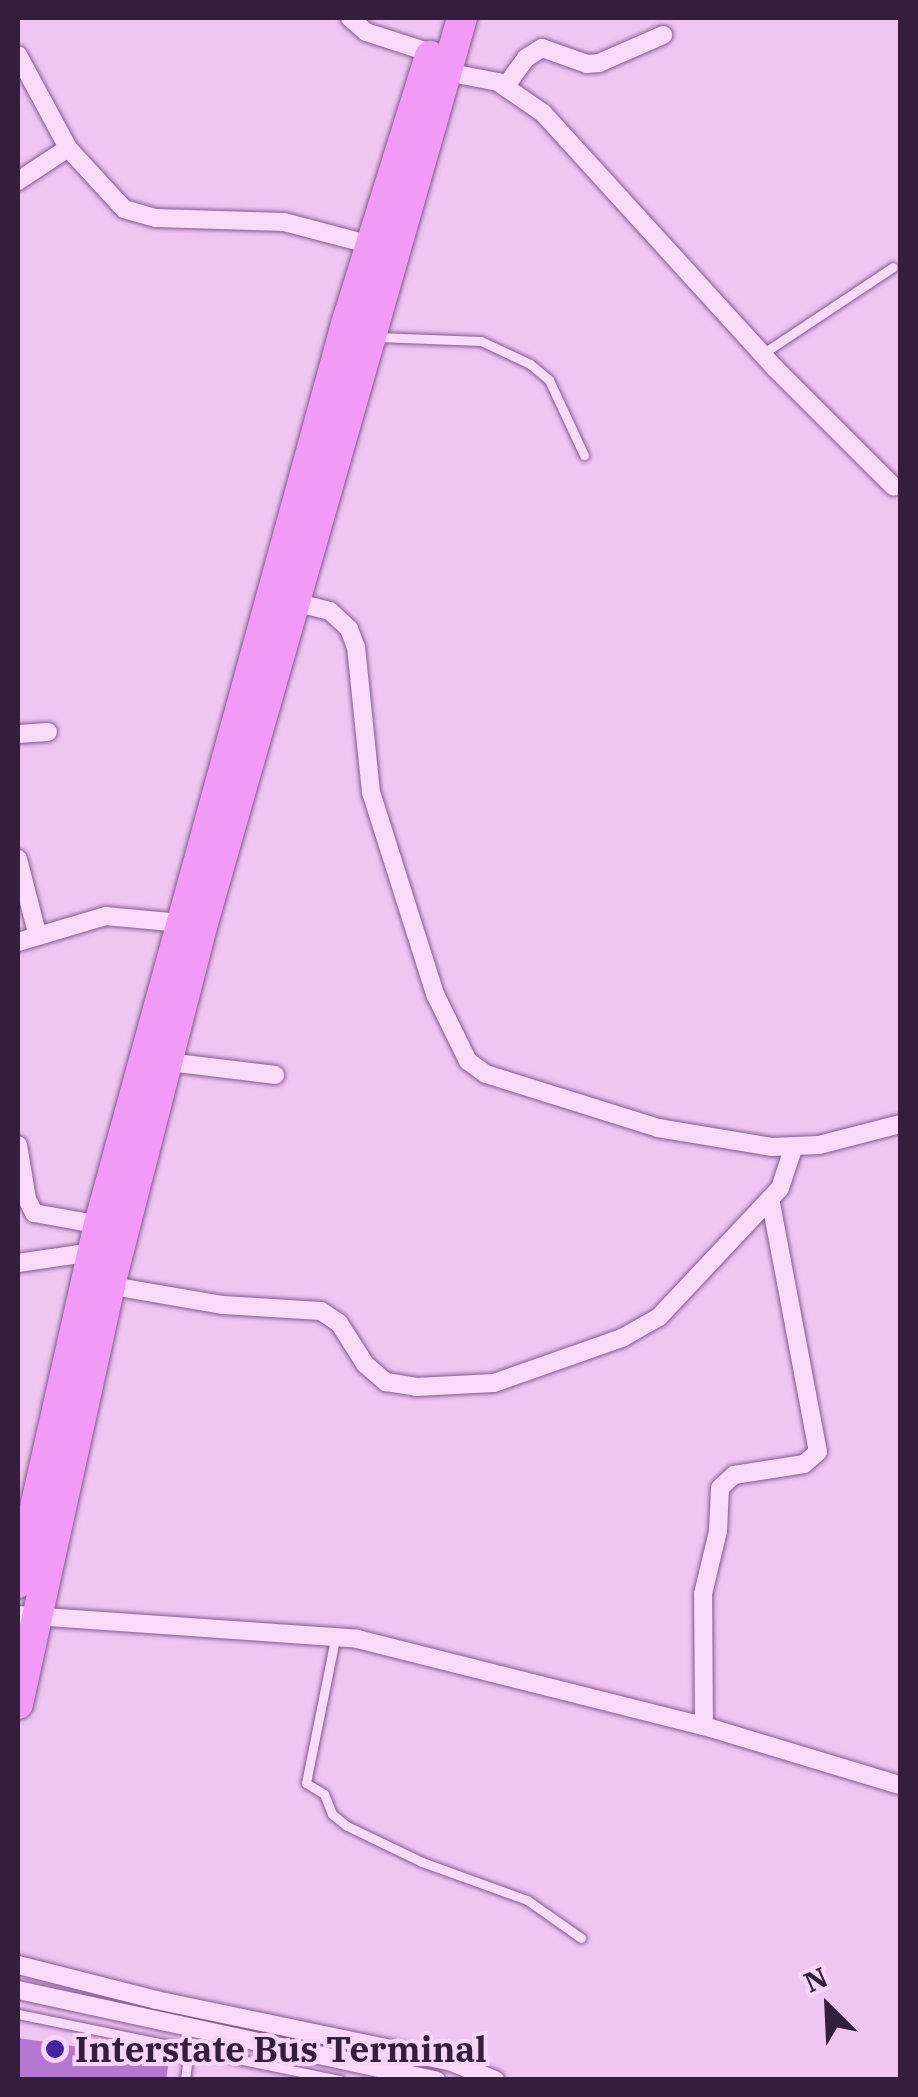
<!DOCTYPE html>
<style>
body{margin:0}
#map{position:relative;width:918px;height:2097px;overflow:hidden;background:#efc5f2;font-family:"IBM Plex Serif",serif}
div>[style]{position:absolute}
.building>*{inset:0;background:#b478d2}
.roads{filter:drop-shadow(0 0 2px #83598e) drop-shadow(0 0 2px #83598e)}
.service>*{height:9px;margin:-4.5px;padding:0 4.5px;transform-origin:4.5px;border-radius:4.5px;background:#fad9fb}
.minor>*{height:18px;margin:-9px;padding:0 9px;transform-origin:9px;border-radius:9px;background:#fad9fb}
.primary>*{height:30px;margin:-15px;padding:0 15px;transform-origin:15px;border-radius:15px;background:#f19bf7}
.dots>*{width:28px;height:28px;translate:-50% -50%;box-sizing:border-box;border:5px solid #f7d5f8;border-radius:50%}
span{translate:-50% -50%;white-space:nowrap;text-align:center;line-height:1.15;-webkit-text-stroke:8px #f7d5f8;paint-order:stroke}
.poi-label{font-size:35px;color:#351e3d;font-weight:700}
.left{translate:0 -50%;text-align:left}
.frame{position:absolute;inset:0;border:20px solid #351e3d;pointer-events:none}
.north{position:absolute;left:778px;top:1957px;width:100px;height:100px;-webkit-text-stroke:8px #f7d5f8;paint-order:stroke;rotate:336deg;font-size:28px;font-weight:700;line-height:40px;text-align:center;color:#351e3d}
.north::after{content:'';display:block;margin:auto;width:35px;height:45px;background:#351e3d;clip-path:polygon(50% 0,100% 100%,50% 72%,0 100%)}
</style>
<div id="map">
<div class="building">
<i style="clip-path:polygon(18px 2038px,169px 2060px,166px 2080px,18px 2080px)"></i>
</div>
<div class="roads">
<div class="service">
<i style="left:377px;top:337px;width:104px;rotate:2.2deg"></i>
<i style="left:481px;top:341px;width:54px;rotate:25.1deg"></i>
<i style="left:530px;top:364px;width:25px;rotate:40deg"></i>
<i style="left:549px;top:380px;width:83px;rotate:65deg"></i>
<i style="left:762px;top:354px;width:157px;rotate:-33.6deg"></i>
<i style="left:335px;top:1639px;width:147px;rotate:101.4deg"></i>
<i style="left:306px;top:1783px;width:21px;rotate:31deg"></i>
<i style="left:324px;top:1794px;width:22px;rotate:68deg"></i>
<i style="left:332px;top:1814px;width:19px;rotate:39deg"></i>
<i style="left:347px;top:1826px;width:83px;rotate:25.6deg"></i>
<i style="left:422px;top:1862px;width:112px;rotate:19.9deg"></i>
<i style="left:527px;top:1900px;width:66px;rotate:35.1deg"></i>
<i style="left:18px;top:2014px;width:329px;rotate:11.6deg"></i>
<i style="left:185px;top:2080px;width:31px;rotate:-83deg"></i>
</div>
<div class="minor">
<i style="left:350px;top:18px;width:21px;rotate:41deg"></i>
<i style="left:366px;top:32px;width:68px;rotate:17.9deg"></i>
<i style="left:18px;top:55px;width:106px;rotate:61.7deg"></i>
<i style="left:68px;top:148px;width:83px;rotate:47.4deg"></i>
<i style="left:124px;top:209px;width:33px;rotate:16deg"></i>
<i style="left:156px;top:218px;width:128px;rotate:1.8deg"></i>
<i style="left:284px;top:222px;width:98px;rotate:14.7deg"></i>
<i style="left:446px;top:72px;width:53px;rotate:10.9deg"></i>
<i style="left:498px;top:82px;width:55px;rotate:34.6deg"></i>
<i style="left:543px;top:113px;width:345px;rotate:47.7deg"></i>
<i style="left:775px;top:368px;width:168px;rotate:45deg"></i>
<i style="left:505px;top:87px;width:36px;rotate:-54deg"></i>
<i style="left:526px;top:58px;width:19px;rotate:-32deg"></i>
<i style="left:542px;top:48px;width:48px;rotate:19.6deg"></i>
<i style="left:587px;top:64px;width:12px;rotate:-5deg"></i>
<i style="left:599px;top:63px;width:70px;rotate:-23.6deg"></i>
<i style="left:18px;top:181px;width:60px;rotate:-33.4deg"></i>
<i style="left:294px;top:602px;width:37px;rotate:14deg"></i>
<i style="left:330px;top:611px;width:26px;rotate:43deg"></i>
<i style="left:349px;top:629px;width:19px;rotate:69deg"></i>
<i style="left:356px;top:647px;width:146px;rotate:84.1deg"></i>
<i style="left:371px;top:792px;width:212px;rotate:72.4deg"></i>
<i style="left:435px;top:994px;width:75px;rotate:63.8deg"></i>
<i style="left:468px;top:1061px;width:22px;rotate:36deg"></i>
<i style="left:486px;top:1074px;width:180px;rotate:17.4deg"></i>
<i style="left:658px;top:1128px;width:115px;rotate:9.5deg"></i>
<i style="left:771px;top:1147px;width:48px;rotate:-2.4deg"></i>
<i style="left:819px;top:1145px;width:84px;rotate:-14.5deg"></i>
<i style="left:18px;top:734px;width:30px;rotate:-4deg"></i>
<i style="left:18px;top:859px;width:76px;rotate:75.6deg"></i>
<i style="left:18px;top:942px;width:92px;rotate:-16.5deg"></i>
<i style="left:106px;top:916px;width:75px;rotate:5.3deg"></i>
<i style="left:168px;top:1062px;width:108px;rotate:6.9deg"></i>
<i style="left:18px;top:1145px;width:55px;rotate:80.5deg"></i>
<i style="left:27px;top:1199px;width:16px;rotate:63deg"></i>
<i style="left:34px;top:1213px;width:73px;rotate:10.2deg"></i>
<i style="left:18px;top:1263px;width:76px;rotate:-8.3deg"></i>
<i style="left:101px;top:1284px;width:124px;rotate:9.8deg"></i>
<i style="left:223px;top:1305px;width:98px;rotate:3.5deg"></i>
<i style="left:321px;top:1311px;width:22px;rotate:34deg"></i>
<i style="left:339px;top:1323px;width:49px;rotate:57.6deg"></i>
<i style="left:365px;top:1364px;width:28px;rotate:41deg"></i>
<i style="left:386px;top:1382px;width:30px;rotate:9deg"></i>
<i style="left:416px;top:1387px;width:78px;rotate:-2.9deg"></i>
<i style="left:494px;top:1383px;width:136px;rotate:-19.4deg"></i>
<i style="left:622px;top:1338px;width:43px;rotate:-29.6deg"></i>
<i style="left:659px;top:1317px;width:177px;rotate:-46.8deg"></i>
<i style="left:780px;top:1188px;width:41px;rotate:-71.6deg"></i>
<i style="left:18px;top:1615px;width:340px;rotate:4deg"></i>
<i style="left:357px;top:1639px;width:358px;rotate:14.1deg"></i>
<i style="left:704px;top:1726px;width:205px;rotate:16.8deg"></i>
<i style="left:704px;top:1726px;width:132px;rotate:-90.4deg"></i>
<i style="left:703px;top:1594px;width:65px;rotate:-76.6deg"></i>
<i style="left:718px;top:1531px;width:43px;rotate:-87.3deg"></i>
<i style="left:720px;top:1488px;width:19px;rotate:-43deg"></i>
<i style="left:734px;top:1475px;width:71px;rotate:-8.9deg"></i>
<i style="left:804px;top:1464px;width:18px;rotate:-41deg"></i>
<i style="left:818px;top:1452px;width:258px;rotate:-100.7deg"></i>
<i style="left:18px;top:1965px;width:142px;rotate:14.2deg"></i>
<i style="left:156px;top:2000px;width:299px;rotate:11.8deg"></i>
<i style="left:449px;top:2061px;width:50px;rotate:22.4deg"></i>
<i style="left:18px;top:1990px;width:428px;rotate:12.2deg"></i>
</div>
<div class="primary">
<i style="left:18px;top:1583px;width:368px;rotate:-77.3deg"></i>
<i style="left:99px;top:1224px;width:933px;rotate:-74.65deg"></i>
<i style="left:346px;top:324px;width:281px;rotate:-72.6deg"></i>
<i style="left:18px;top:1704px;width:429px;rotate:-77.6deg"></i>
<i style="left:110px;top:1285px;width:374px;rotate:-75.6deg"></i>
<i style="left:203px;top:923px;width:941px;rotate:-74.03deg"></i>
</div>
</div>
<div class="dots">
<i style="left:55px;top:2049px;background:#4324a2"></i>
</div>
<div class="poi-label">
<span class="left" style="left:75px;top:2049px">Interstate Bus Terminal</span>
</div>
<div class="frame"></div>
<div class="north">N</div>
</div>
